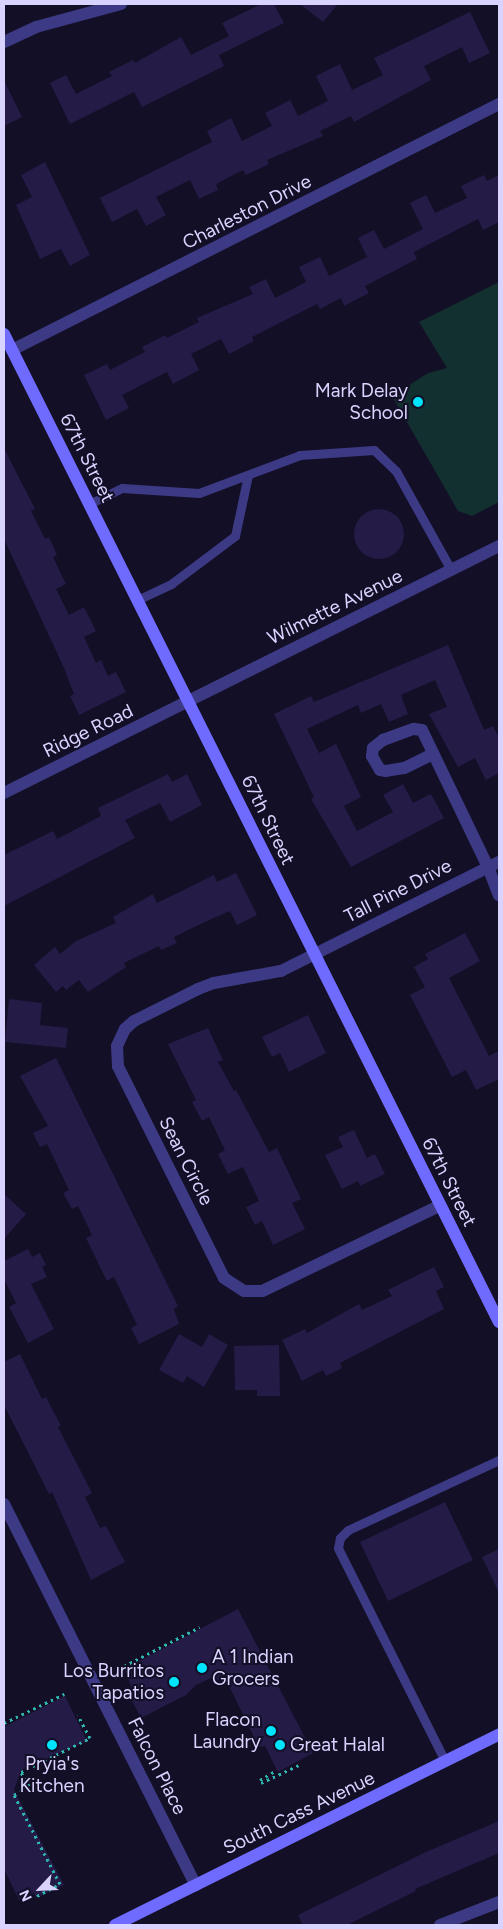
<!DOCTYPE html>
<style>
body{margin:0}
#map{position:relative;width:503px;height:1929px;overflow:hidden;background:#130f26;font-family:Figtree,sans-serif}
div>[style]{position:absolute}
.green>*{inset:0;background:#12302f}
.building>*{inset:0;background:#241b47}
.round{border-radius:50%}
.path>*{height:3px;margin-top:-1.5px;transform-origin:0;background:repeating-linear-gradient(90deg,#2fb8b0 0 2.5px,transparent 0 6.5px)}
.lane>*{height:9px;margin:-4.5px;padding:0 4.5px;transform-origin:4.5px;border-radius:4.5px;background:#3d3a85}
.street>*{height:12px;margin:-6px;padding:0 6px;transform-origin:6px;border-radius:6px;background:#3d3a85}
.secondary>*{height:12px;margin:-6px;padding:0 6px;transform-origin:6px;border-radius:6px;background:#6f6bff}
.dots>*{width:14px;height:14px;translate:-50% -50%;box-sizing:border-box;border:2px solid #130f26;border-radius:50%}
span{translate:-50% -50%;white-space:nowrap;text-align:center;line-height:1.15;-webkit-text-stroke:4px #130f26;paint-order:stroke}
.street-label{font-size:19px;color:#d9d4ff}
.poi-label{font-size:19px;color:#d9d4ff}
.right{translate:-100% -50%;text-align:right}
.left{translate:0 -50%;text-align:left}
.frame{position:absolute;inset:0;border:5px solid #d9d4ff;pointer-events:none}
.north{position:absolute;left:15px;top:1864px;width:50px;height:50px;-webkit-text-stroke:4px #130f26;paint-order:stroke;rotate:245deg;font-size:14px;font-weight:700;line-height:20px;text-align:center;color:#d9d4ff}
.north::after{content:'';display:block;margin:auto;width:18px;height:22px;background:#d9d4ff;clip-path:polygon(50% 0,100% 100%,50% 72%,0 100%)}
</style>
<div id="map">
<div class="green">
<i style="clip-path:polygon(499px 282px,499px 502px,472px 516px,458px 511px,392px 396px,428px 373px,447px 368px,419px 322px)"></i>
</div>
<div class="building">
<i style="clip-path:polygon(261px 4px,274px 4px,284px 23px,219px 55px,224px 66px,142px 107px,134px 92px,70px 124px,50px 83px,66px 75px,76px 94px,112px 76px,109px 72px,133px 60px,135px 63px,181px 37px,191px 55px,229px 36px,222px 23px)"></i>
<i style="clip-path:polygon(300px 4px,338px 4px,323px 22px)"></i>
<i style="clip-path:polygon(470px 12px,490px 53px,469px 63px,462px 47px,424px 66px,431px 80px,354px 122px,351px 116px,320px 131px,323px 136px,267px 160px,269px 164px,246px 175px,243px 170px,216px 184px,218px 190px,199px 199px,190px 180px,156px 197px,166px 215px,146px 226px,137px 209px,112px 222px,100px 198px,212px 142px,207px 131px,231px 118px,242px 141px,272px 126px,265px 113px,290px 100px,298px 116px,328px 101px,316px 76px,340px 64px,352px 90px,383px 75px,374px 58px)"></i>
<i style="clip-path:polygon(4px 80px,22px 117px,4px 126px)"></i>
<i style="clip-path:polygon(45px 162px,90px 255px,70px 266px,61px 249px,40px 259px,16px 205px,32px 197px,21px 175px)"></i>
<i style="clip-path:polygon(484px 175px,487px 181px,499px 175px,499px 222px,483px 230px,478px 219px,414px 252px,417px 259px,365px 286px,369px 293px,344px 306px,341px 298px,320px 309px,317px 304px,252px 337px,254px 341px,229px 354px,221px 339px,191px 354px,199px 370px,173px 384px,167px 372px,122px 395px,129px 408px,106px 420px,84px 375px,107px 364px,110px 370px,145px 352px,142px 347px,165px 335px,167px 338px,199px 322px,197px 318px,253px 294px,249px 287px,266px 279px,275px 298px,306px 282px,299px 267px,320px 257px,329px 276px,367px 257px,358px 238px,374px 230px,384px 249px,423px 229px,410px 203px,426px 195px,435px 213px,467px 198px,461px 186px)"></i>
<i style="clip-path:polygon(4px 448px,35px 509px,31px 511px,45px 539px,49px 537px,57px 555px,53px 557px,66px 584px,56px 589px,69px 615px,84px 607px,96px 631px,84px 637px,96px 663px,101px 660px,108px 676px,116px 672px,126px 692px,79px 715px,70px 696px,74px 694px,64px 668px,4px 539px)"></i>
<i class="round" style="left:354px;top:509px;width:50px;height:50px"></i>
<i style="clip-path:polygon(448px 645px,484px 730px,493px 726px,499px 738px,499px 773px,486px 780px,475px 758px,458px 767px,429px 714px,447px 707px,435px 680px,401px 695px,408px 714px,389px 722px,381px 704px,361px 713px,358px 705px,307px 729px,319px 753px,336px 744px,361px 797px,344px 806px,357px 831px,393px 812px,383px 795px,403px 784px,413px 803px,431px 794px,444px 818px,351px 867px,311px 799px,314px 797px,274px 714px,311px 696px,314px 702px)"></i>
<i style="clip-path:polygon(168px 774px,172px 782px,187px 774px,202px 805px,170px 822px,160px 803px,125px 820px,135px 838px,4px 906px,4px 855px,53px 831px,57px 839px,101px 816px,98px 808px)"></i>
<i style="clip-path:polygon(236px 873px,257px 915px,237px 925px,230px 911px,207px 921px,174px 937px,177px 943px,161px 950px,159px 946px,124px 963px,126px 967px,88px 992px,79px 980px,66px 990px,63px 986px,56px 992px,34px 965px,55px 947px,60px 954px,76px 941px,116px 923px,113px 917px,153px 894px,157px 903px,214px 875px,217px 882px)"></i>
<i style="clip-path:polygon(465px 933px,480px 961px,449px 978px,489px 1056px,499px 1051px,499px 1079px,476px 1090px,466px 1070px,452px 1077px,410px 995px,425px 987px,414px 967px,428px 959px,425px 954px)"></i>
<i style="clip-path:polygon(9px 999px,42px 1003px,40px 1025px,68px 1028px,66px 1048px,5px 1042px)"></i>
<i style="clip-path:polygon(308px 1015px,326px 1053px,289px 1072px,280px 1053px,272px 1057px,262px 1037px)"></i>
<i style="clip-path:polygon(208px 1028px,223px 1060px,218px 1062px,234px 1091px,236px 1090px,269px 1152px,277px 1148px,301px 1199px,292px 1203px,305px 1229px,273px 1245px,262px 1221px,255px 1225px,246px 1207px,259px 1201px,243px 1167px,228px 1174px,218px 1154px,225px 1150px,209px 1117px,202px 1121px,192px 1102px,196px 1100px,168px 1044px)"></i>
<i style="clip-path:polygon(56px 1058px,178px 1306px,174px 1309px,179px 1324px,139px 1344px,131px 1328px,137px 1325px,114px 1277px,107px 1281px,100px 1267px,86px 1238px,92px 1235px,78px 1206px,72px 1209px,63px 1193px,69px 1190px,47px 1144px,40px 1147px,33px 1133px,48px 1126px,20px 1076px)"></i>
<i style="clip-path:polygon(354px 1130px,367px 1158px,375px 1154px,385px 1174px,360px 1186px,358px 1181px,342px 1189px,325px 1155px,343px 1147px,338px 1137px)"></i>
<i style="clip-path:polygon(4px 1194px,26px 1214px,4px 1239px)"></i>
<i style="clip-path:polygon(28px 1249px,32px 1257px,40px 1253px,46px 1265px,42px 1267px,47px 1277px,31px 1284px,54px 1329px,28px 1343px,9px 1307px,16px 1303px,4px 1279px,4px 1261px)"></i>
<i style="clip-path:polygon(434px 1267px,444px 1287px,436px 1291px,444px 1309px,340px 1363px,342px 1368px,326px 1376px,323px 1370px,302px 1381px,282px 1340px,305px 1329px,307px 1333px,359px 1304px,362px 1310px,392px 1296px,388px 1290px)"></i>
<i style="clip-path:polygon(179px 1334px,202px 1347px,209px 1334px,228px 1345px,204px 1387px,187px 1376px,183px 1383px,159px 1370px)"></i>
<i style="clip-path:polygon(279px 1345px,280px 1396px,257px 1396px,257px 1390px,235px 1390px,234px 1346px)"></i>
<i style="clip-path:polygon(20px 1354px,42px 1399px,46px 1397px,61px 1426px,58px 1427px,92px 1493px,85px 1497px,100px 1528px,106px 1526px,125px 1562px,91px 1580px,52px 1492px,49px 1494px,4px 1405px,4px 1362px)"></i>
<i style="clip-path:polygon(445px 1502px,473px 1560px,388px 1601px,360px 1542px)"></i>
<i style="clip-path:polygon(499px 1549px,499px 1593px,482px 1557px)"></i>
<i style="clip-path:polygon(238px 1609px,313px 1753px,278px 1772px,265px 1746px,259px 1747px,228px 1684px,211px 1678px,196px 1685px,186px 1695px,141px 1718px,127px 1691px,132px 1688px,124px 1669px)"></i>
<i style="clip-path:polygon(65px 1696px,87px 1741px,21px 1770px,14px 1790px,64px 1885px,36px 1898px,34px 1893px,19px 1900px,4px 1869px,4px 1727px)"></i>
<i style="clip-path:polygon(499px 1821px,499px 1853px,415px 1889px,416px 1891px,347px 1925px,303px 1925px,298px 1915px,426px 1852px)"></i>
</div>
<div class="path">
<i style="left:124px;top:1666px;width:85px;rotate:-27.2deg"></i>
<i style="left:4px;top:1723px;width:67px;rotate:-25.8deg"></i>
<i style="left:260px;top:1780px;width:17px;rotate:-31deg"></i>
<i style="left:261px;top:1783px;width:44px;rotate:-25.4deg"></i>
<i style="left:37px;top:1896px;width:26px;rotate:-28deg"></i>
<i style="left:60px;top:1884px;width:100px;rotate:-117.3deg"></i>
<i style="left:14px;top:1795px;width:17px;rotate:-31deg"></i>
<i style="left:29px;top:1786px;width:16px;rotate:-120deg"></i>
<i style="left:21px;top:1772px;width:77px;rotate:-26.2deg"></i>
<i style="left:90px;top:1738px;width:26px;rotate:-118deg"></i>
</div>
<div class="lane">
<i style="left:89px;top:504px;width:37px;rotate:-26deg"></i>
<i style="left:122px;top:488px;width:77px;rotate:3.7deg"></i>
<i style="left:199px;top:493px;width:108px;rotate:-20.6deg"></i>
<i style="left:300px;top:455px;width:74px;rotate:-3.9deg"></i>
<i style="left:374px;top:450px;width:30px;rotate:44deg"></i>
<i style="left:396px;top:471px;width:113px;rotate:60.9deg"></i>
<i style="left:137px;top:600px;width:38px;rotate:-25deg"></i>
<i style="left:171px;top:584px;width:80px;rotate:-36.9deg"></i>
<i style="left:235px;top:536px;width:62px;rotate:-78deg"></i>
<i style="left:445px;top:1761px;width:238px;rotate:-116.7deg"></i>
<i style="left:338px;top:1548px;width:10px;rotate:-79deg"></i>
<i style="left:340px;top:1538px;width:11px;rotate:-45deg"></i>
<i style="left:348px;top:1530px;width:166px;rotate:-24.9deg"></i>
</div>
<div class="street">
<i style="left:4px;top:42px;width:35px;rotate:-25deg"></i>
<i style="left:36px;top:27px;width:88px;rotate:-15.1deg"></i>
<i style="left:12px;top:350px;width:546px;rotate:-26.8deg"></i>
<i style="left:433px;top:754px;width:32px;rotate:154deg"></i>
<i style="left:404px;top:768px;width:18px;rotate:171deg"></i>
<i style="left:386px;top:771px;width:6px;rotate:-171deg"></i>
<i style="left:380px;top:770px;width:16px;rotate:-120deg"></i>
<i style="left:372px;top:756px;width:8px;rotate:-83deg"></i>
<i style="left:373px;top:748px;width:13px;rotate:-39deg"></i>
<i style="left:383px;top:740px;width:33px;rotate:-20deg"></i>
<i style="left:414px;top:729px;width:8px;rotate:7deg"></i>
<i style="left:422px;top:730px;width:152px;rotate:64.3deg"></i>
<i style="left:488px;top:867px;width:30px;rotate:69deg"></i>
<i style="left:4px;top:793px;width:553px;rotate:-26.52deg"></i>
<i style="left:439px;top:1206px;width:196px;rotate:154.3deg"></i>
<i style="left:262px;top:1291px;width:18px;rotate:180deg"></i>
<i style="left:244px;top:1291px;width:24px;rotate:-147deg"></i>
<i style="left:224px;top:1278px;width:237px;rotate:-116.6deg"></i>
<i style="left:118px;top:1066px;width:20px;rotate:-93deg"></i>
<i style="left:117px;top:1046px;width:19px;rotate:-65deg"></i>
<i style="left:125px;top:1029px;width:12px;rotate:-42deg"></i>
<i style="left:134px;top:1021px;width:72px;rotate:-26.6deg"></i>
<i style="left:198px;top:989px;width:17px;rotate:-21deg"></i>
<i style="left:214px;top:983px;width:68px;rotate:-10.2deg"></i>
<i style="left:281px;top:971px;width:244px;rotate:-26.6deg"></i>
<i style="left:4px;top:1504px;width:427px;rotate:63.3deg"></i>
<i style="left:440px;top:1925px;width:63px;rotate:-21.3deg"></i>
</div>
<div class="secondary">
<i style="left:4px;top:334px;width:1105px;rotate:63.39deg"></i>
<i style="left:115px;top:1925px;width:429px;rotate:-26.4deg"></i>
</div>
<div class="dots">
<i style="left:418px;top:402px;background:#00e5ff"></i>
<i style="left:202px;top:1668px;background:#00e5ff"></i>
<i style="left:174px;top:1682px;background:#00e5ff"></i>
<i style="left:271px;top:1731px;background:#00e5ff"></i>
<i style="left:52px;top:1745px;background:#00e5ff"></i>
<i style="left:280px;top:1745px;background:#00e5ff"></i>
</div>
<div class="street-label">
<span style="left:247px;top:212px;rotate:-27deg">Charleston Drive</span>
<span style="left:87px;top:458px;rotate:63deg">67th Street</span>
<span style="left:335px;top:607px;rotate:-26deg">Wilmette Avenue</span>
<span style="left:88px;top:731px;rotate:-26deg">Ridge Road</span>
<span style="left:268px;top:820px;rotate:64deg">67th Street</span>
<span style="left:398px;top:891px;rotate:-27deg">Tall Pine Drive</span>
<span style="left:186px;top:1161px;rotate:63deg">Sean Circle</span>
<span style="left:449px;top:1182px;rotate:63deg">67th Street</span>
<span style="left:157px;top:1766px;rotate:63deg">Falcon Place</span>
<span style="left:299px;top:1813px;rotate:-26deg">South Cass Avenue</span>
</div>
<div class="poi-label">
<span class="right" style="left:408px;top:402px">Mark Delay<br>School</span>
<span class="left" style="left:212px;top:1668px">A 1 Indian<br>Grocers</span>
<span class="right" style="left:164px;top:1682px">Los Burritos<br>Tapatios</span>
<span class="right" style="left:261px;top:1731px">Flacon<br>Laundry</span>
<span class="left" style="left:290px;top:1745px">Great Halal</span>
<span style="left:52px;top:1775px">Pryia's<br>Kitchen</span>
</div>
<div class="frame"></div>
<div class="north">N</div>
</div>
